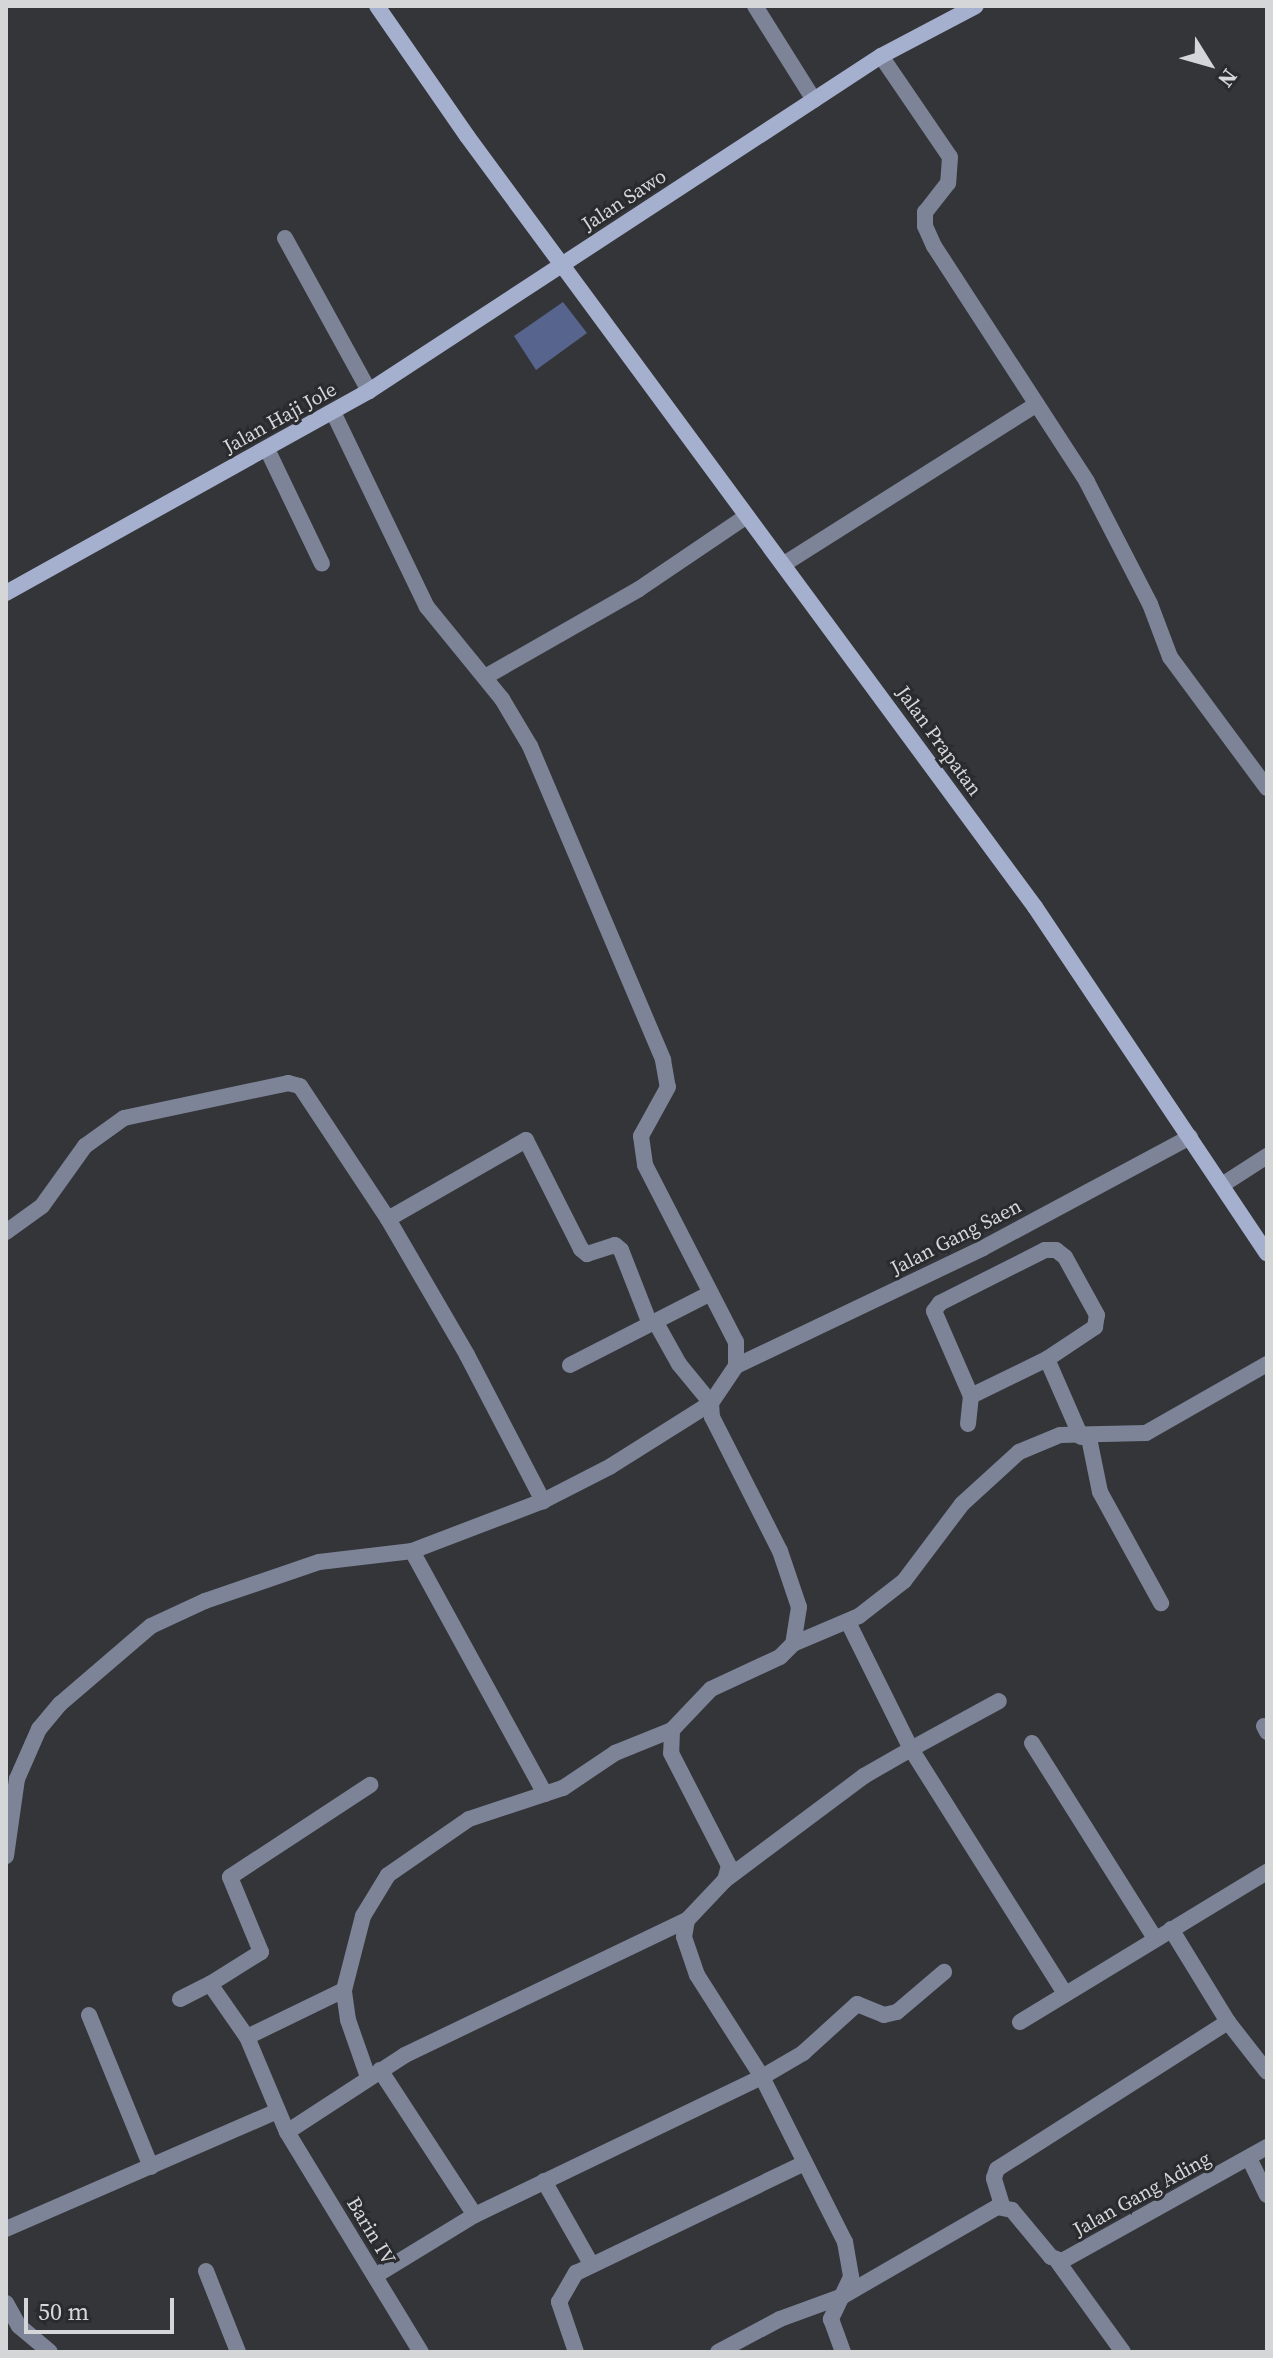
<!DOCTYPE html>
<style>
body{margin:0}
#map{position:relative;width:1273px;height:2358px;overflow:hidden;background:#343539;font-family:"Source Serif 4",serif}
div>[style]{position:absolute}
.building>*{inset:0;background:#57648d}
.street>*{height:16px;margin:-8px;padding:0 8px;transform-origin:8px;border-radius:8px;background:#7d8497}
.secondary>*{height:16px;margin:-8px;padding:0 8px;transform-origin:8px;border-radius:8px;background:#a5b0cf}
span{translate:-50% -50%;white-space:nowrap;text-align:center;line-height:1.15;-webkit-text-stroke:6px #2a2b2f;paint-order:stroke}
.street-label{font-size:20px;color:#d5d6d8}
.frame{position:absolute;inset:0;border:8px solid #d5d6d8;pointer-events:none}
.north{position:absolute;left:1169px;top:24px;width:80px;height:80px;-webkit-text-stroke:6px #2a2b2f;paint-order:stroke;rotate:127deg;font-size:22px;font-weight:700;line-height:32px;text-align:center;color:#d5d6d8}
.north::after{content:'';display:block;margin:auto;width:28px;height:36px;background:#d5d6d8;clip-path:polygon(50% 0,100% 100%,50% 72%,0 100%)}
.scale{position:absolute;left:24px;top:2298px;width:150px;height:36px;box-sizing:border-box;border:4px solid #d5d6d8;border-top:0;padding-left:10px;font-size:24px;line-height:28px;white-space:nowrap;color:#d5d6d8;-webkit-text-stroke:6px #2a2b2f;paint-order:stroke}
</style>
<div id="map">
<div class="building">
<i style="clip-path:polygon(563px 302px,587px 333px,536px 370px,514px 336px)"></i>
</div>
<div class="street">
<i style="left:755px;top:6px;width:111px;rotate:57.9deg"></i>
<i style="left:881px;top:56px;width:122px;rotate:55.7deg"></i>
<i style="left:950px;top:157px;width:26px;rotate:94deg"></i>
<i style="left:948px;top:183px;width:37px;rotate:128deg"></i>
<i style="left:925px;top:212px;width:14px;rotate:90deg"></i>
<i style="left:925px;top:226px;width:22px;rotate:66deg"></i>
<i style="left:934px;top:246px;width:281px;rotate:57deg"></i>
<i style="left:1087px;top:482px;width:137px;rotate:62.7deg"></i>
<i style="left:1150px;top:604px;width:57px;rotate:69.3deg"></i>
<i style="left:1170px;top:657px;width:163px;rotate:53.5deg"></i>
<i style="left:285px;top:238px;width:175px;rotate:61.2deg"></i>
<i style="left:333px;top:412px;width:216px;rotate:64.3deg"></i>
<i style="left:427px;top:607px;width:119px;rotate:50.8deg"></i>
<i style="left:502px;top:699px;width:55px;rotate:59.2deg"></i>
<i style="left:530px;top:746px;width:341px;rotate:67deg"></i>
<i style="left:663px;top:1060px;width:27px;rotate:80deg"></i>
<i style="left:668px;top:1087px;width:56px;rotate:118.9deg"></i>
<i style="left:641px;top:1136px;width:29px;rotate:82deg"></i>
<i style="left:645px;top:1165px;width:199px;rotate:62.8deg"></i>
<i style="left:736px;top:1342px;width:24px;rotate:90deg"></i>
<i style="left:736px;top:1366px;width:45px;rotate:124deg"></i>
<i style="left:711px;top:1403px;width:14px;rotate:86deg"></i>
<i style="left:712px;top:1417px;width:150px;rotate:63.1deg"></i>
<i style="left:780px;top:1551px;width:59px;rotate:71.3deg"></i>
<i style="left:799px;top:1607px;width:37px;rotate:99deg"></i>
<i style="left:793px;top:1644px;width:18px;rotate:135deg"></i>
<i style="left:780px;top:1657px;width:76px;rotate:155.1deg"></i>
<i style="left:711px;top:1689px;width:57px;rotate:133.6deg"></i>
<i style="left:672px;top:1730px;width:23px;rotate:92deg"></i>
<i style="left:671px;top:1753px;width:127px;rotate:62.8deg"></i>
<i style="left:729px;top:1866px;width:15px;rotate:106deg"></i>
<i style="left:725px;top:1880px;width:55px;rotate:133.5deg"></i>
<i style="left:687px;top:1920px;width:17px;rotate:100deg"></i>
<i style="left:684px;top:1937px;width:40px;rotate:71.1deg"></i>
<i style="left:697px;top:1975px;width:121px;rotate:57.5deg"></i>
<i style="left:762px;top:2077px;width:185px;rotate:63.3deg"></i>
<i style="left:845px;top:2242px;width:36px;rotate:80deg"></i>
<i style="left:851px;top:2277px;width:47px;rotate:115.5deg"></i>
<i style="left:831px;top:2319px;width:35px;rotate:70deg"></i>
<i style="left:267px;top:449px;width:127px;rotate:64.4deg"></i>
<i style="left:784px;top:564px;width:299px;rotate:-32.3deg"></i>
<i style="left:485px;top:677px;width:177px;rotate:-29.7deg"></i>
<i style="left:639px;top:589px;width:130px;rotate:-34.1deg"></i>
<i style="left:1222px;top:1185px;width:54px;rotate:-32.8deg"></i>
<i style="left:388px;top:1219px;width:159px;rotate:-29.8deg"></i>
<i style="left:526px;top:1140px;width:122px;rotate:63.2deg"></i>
<i style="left:581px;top:1249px;width:8px;rotate:40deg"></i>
<i style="left:587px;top:1254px;width:29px;rotate:-18deg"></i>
<i style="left:615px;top:1245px;width:8px;rotate:40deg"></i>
<i style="left:621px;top:1250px;width:79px;rotate:68.6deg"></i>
<i style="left:6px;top:1232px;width:44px;rotate:-35.8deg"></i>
<i style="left:42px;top:1206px;width:74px;rotate:-54.4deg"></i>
<i style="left:85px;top:1146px;width:48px;rotate:-35.7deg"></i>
<i style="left:124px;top:1118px;width:168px;rotate:-12deg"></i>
<i style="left:288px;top:1083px;width:12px;rotate:14deg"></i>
<i style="left:300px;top:1086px;width:159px;rotate:56.5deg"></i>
<i style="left:388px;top:1219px;width:157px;rotate:59.8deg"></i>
<i style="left:467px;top:1355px;width:165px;rotate:62.5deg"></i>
<i style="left:1047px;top:1359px;width:85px;rotate:66.4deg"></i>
<i style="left:570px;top:1365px;width:158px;rotate:-27.1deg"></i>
<i style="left:736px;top:1366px;width:274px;rotate:-25.5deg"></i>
<i style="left:983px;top:1248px;width:235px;rotate:-28.2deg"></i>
<i style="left:968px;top:1424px;width:28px;rotate:-84deg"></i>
<i style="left:971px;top:1396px;width:85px;rotate:-26deg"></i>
<i style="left:1047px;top:1359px;width:58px;rotate:-33.7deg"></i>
<i style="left:1095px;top:1327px;width:12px;rotate:-81deg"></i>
<i style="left:1097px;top:1315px;width:66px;rotate:-118.9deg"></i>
<i style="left:1065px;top:1257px;width:11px;rotate:-142deg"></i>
<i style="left:1056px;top:1250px;width:11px;rotate:180deg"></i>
<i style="left:1045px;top:1250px;width:118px;rotate:153.2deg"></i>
<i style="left:940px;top:1303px;width:10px;rotate:127deg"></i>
<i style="left:934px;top:1311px;width:93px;rotate:66.5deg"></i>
<i style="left:1089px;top:1438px;width:55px;rotate:78.5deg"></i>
<i style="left:1100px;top:1492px;width:127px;rotate:61.2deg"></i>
<i style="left:412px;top:1551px;width:277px;rotate:61.3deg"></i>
<i style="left:848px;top:1622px;width:142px;rotate:63.6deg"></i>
<i style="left:911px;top:1749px;width:100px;rotate:-28.6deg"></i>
<i style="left:793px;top:1644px;width:72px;rotate:-23deg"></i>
<i style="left:859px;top:1616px;width:57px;rotate:-37.9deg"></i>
<i style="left:904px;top:1581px;width:96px;rotate:-53deg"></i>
<i style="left:962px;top:1504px;width:77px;rotate:-42.4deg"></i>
<i style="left:1019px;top:1452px;width:44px;rotate:-22.5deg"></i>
<i style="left:1060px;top:1435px;width:86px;rotate:-1.3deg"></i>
<i style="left:1146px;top:1433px;width:139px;rotate:-29.7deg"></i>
<i style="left:1264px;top:1726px;width:7px;rotate:63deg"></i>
<i style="left:1032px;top:1743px;width:231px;rotate:57.8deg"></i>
<i style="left:6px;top:1856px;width:78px;rotate:-81.9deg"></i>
<i style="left:17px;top:1779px;width:55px;rotate:-66.3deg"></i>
<i style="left:39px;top:1729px;width:33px;rotate:-50deg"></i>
<i style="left:60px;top:1704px;width:120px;rotate:-40.6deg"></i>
<i style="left:151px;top:1626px;width:60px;rotate:-24.8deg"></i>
<i style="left:205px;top:1601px;width:120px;rotate:-18.9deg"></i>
<i style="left:319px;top:1562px;width:94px;rotate:-6.7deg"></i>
<i style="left:412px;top:1551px;width:140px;rotate:-20.9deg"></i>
<i style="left:543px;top:1501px;width:76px;rotate:-27.2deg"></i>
<i style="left:611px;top:1466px;width:118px;rotate:-32.2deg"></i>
<i style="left:711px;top:1403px;width:50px;rotate:-129.4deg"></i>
<i style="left:679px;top:1364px;width:49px;rotate:-119.2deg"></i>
<i style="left:725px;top:1880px;width:174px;rotate:-36.8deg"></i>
<i style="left:864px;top:1776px;width:54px;rotate:-29.9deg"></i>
<i style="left:911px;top:1749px;width:287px;rotate:57.8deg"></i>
<i style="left:1171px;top:1929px;width:109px;rotate:58.5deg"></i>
<i style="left:1228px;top:2022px;width:63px;rotate:52deg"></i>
<i style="left:210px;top:1984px;width:60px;rotate:-32.1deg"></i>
<i style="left:261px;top:1952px;width:81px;rotate:-112.5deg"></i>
<i style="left:230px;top:1877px;width:168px;rotate:-33.3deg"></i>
<i style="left:180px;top:1999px;width:34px;rotate:-27deg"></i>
<i style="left:210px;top:1984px;width:65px;rotate:55.1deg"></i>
<i style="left:247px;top:2037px;width:103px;rotate:67.2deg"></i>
<i style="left:287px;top:2132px;width:258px;rotate:58.7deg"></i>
<i style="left:89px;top:2015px;width:164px;rotate:67.8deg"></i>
<i style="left:1020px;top:2022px;width:289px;rotate:-31.3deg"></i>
<i style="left:247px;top:2037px;width:108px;rotate:-25.9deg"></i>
<i style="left:380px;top:2070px;width:173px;rotate:56.8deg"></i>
<i style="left:368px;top:2077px;width:60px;rotate:-109.3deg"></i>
<i style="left:348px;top:2020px;width:30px;rotate:-98deg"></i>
<i style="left:344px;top:1990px;width:76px;rotate:-75.6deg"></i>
<i style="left:363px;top:1916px;width:48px;rotate:-58.6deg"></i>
<i style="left:388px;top:1875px;width:98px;rotate:-34.7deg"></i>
<i style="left:469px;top:1819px;width:99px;rotate:-18.3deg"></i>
<i style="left:563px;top:1788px;width:63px;rotate:-33.9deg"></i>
<i style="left:615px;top:1753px;width:61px;rotate:-22deg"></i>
<i style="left:287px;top:2132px;width:141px;rotate:-33.1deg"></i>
<i style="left:405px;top:2055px;width:313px;rotate:-25.6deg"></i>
<i style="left:1249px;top:2158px;width:41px;rotate:64.1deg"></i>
<i style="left:544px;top:2181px;width:93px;rotate:60.4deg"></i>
<i style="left:1002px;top:2205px;width:28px;rotate:-107deg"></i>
<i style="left:994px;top:2178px;width:9px;rotate:-72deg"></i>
<i style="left:997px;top:2169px;width:274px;rotate:-32.5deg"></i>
<i style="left:6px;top:2229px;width:296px;rotate:-23.5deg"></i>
<i style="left:1058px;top:2262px;width:111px;rotate:54.2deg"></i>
<i style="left:206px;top:2271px;width:87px;rotate:68.4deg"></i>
<i style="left:375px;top:2276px;width:117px;rotate:-31.4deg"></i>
<i style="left:475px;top:2215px;width:318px;rotate:-25.7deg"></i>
<i style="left:762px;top:2077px;width:48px;rotate:-30.3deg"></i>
<i style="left:803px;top:2053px;width:73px;rotate:-42.2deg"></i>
<i style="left:857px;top:2004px;width:29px;rotate:22deg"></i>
<i style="left:884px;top:2015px;width:13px;rotate:-13deg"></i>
<i style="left:897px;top:2012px;width:62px;rotate:-40.4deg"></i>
<i style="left:6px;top:2303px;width:26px;rotate:61deg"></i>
<i style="left:19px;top:2326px;width:40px;rotate:40deg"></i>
<i style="left:576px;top:2352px;width:53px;rotate:-108.8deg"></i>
<i style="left:559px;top:2302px;width:34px;rotate:-60deg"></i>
<i style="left:576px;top:2273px;width:254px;rotate:-25.7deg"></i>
<i style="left:718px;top:2352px;width:70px;rotate:-28deg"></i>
<i style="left:780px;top:2319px;width:67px;rotate:-20.1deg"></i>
<i style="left:843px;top:2296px;width:178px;rotate:-30deg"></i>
<i style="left:997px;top:2207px;width:15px;rotate:11deg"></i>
<i style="left:1012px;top:2210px;width:61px;rotate:50.3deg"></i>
<i style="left:1051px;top:2257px;width:12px;rotate:20deg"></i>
<i style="left:1062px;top:2261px;width:235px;rotate:-29.1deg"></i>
</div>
<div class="secondary">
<i style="left:377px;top:6px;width:158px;rotate:55.3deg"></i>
<i style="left:467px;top:136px;width:958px;rotate:53.62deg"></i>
<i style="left:1035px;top:907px;width:417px;rotate:56.2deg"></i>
<i style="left:6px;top:593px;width:415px;rotate:-29.1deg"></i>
<i style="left:369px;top:391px;width:612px;rotate:-33.2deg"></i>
<i style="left:881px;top:56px;width:107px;rotate:-27.8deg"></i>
</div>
<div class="street-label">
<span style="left:624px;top:200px;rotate:-33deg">Jalan Sawo</span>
<span style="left:280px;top:418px;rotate:-29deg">Jalan Haji Jole</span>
<span style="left:939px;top:741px;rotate:54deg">Jalan Prapatan</span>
<span style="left:956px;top:1237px;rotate:-27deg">Jalan Gang Saen</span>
<span style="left:1142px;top:2194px;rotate:-29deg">Jalan Gang Ading</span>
<span style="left:371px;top:2231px;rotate:59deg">Barin IV</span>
</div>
<div class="frame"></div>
<div class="north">N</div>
<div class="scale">50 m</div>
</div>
